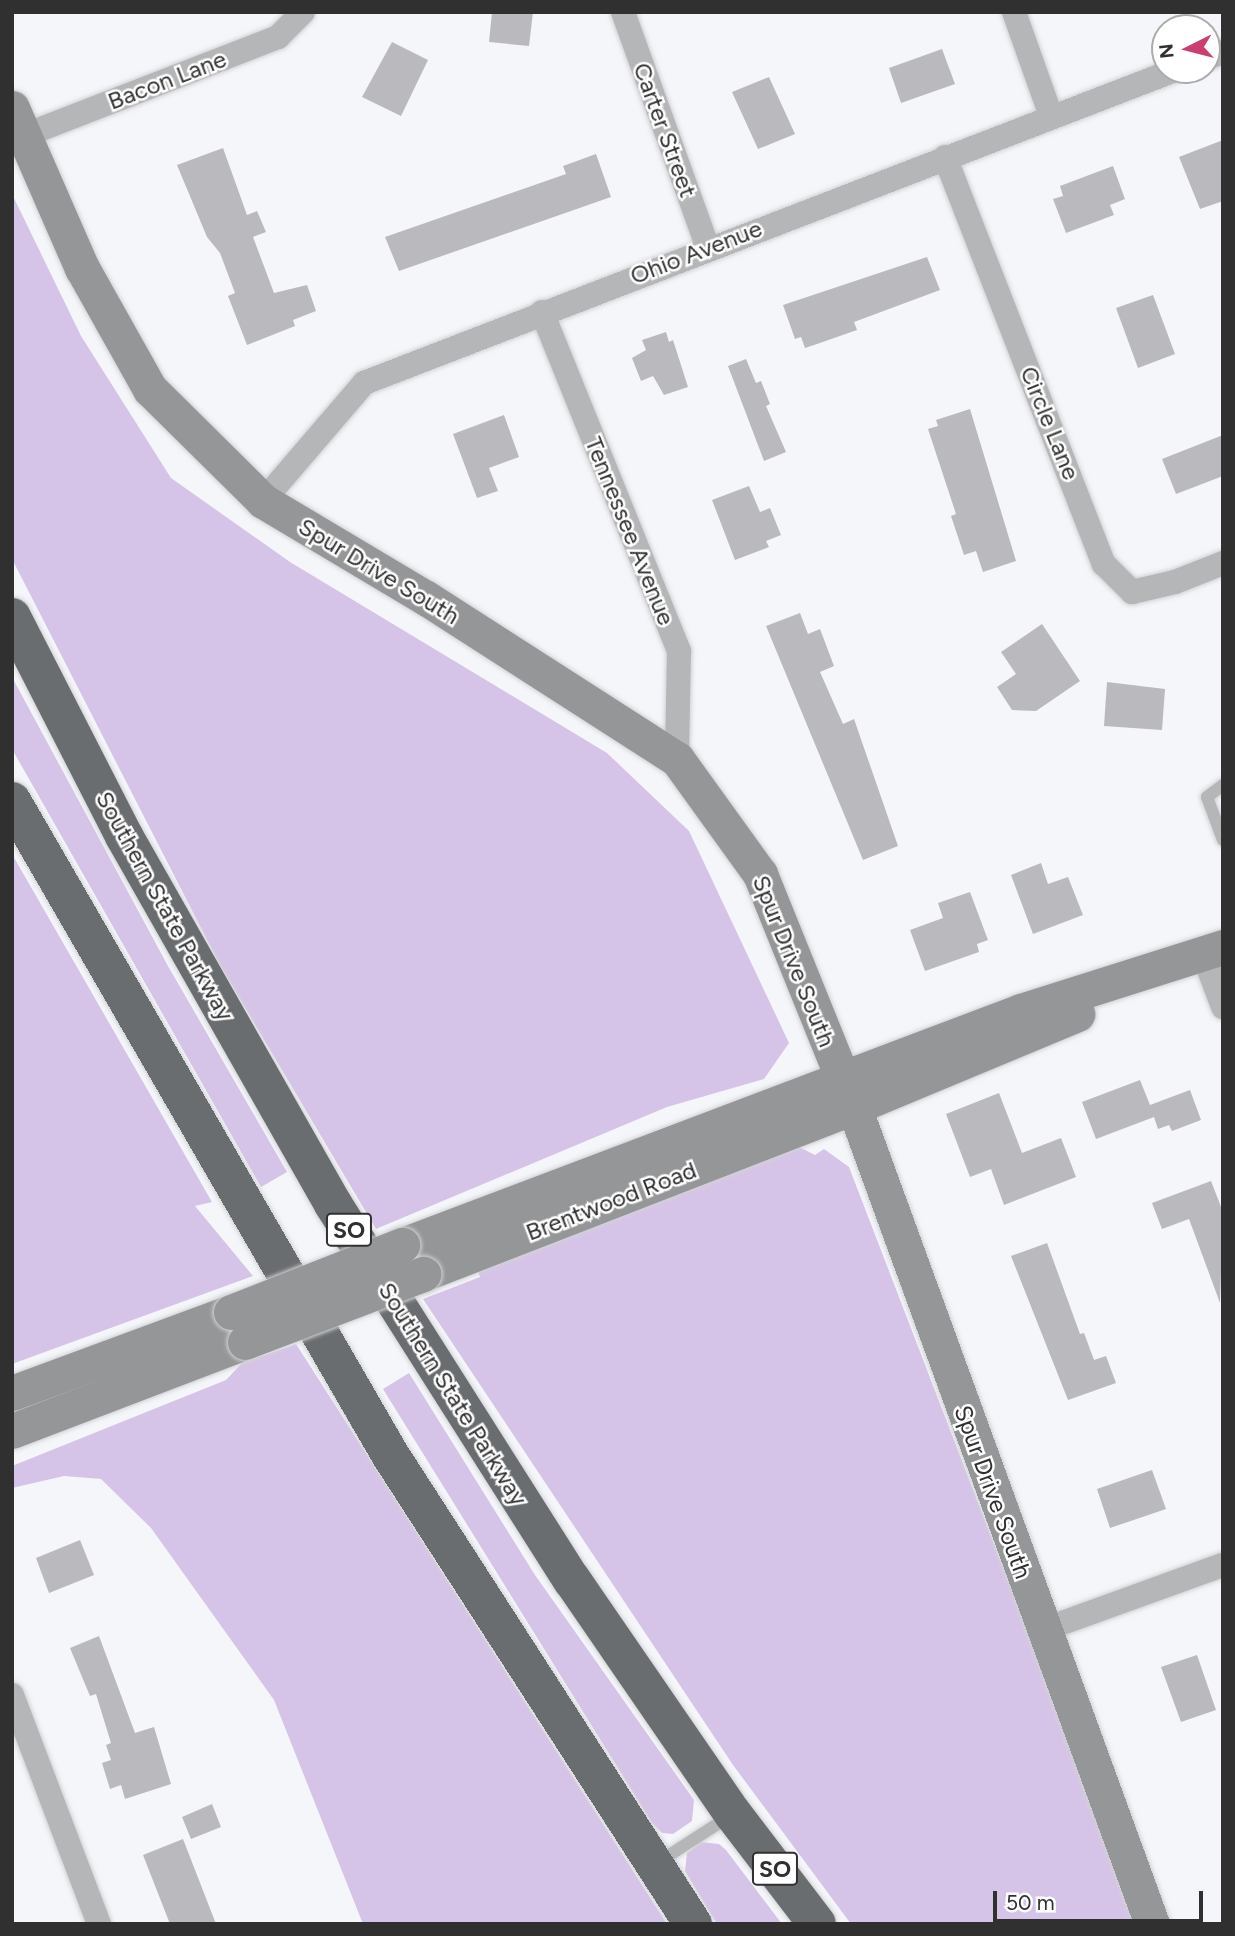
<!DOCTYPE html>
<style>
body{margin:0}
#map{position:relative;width:1235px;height:1936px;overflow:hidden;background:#f5f6fa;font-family:Figtree,sans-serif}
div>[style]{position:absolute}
.green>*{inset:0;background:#d6c4e8}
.building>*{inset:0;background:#bab9bd}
.roads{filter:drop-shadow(0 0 2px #d2d2d6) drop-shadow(0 0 2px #d2d2d6)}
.lane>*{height:12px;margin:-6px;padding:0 6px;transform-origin:6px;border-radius:6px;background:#b5b6b7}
.street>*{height:24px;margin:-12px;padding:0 12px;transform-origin:12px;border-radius:12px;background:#b5b6b7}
.secondary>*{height:35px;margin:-17.5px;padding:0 17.5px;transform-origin:17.5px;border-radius:17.5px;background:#959698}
.highway>*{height:38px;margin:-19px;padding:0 19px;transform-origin:19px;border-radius:19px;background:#6a6d6f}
.bridges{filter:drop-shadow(0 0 2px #d2d2d6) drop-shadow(0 0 2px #d2d2d6)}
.secondary-bridge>*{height:35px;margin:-17.5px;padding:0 17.5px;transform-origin:17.5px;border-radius:17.5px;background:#959698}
span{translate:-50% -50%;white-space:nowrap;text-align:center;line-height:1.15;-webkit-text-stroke:5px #fff;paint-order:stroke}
.shield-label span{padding:2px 5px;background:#fff;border:2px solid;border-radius:5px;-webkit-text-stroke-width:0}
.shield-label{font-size:23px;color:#303031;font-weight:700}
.street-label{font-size:24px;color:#303031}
.frame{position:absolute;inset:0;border:14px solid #303031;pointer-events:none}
.north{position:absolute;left:1151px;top:14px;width:70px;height:70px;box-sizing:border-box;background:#fff;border:2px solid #acacad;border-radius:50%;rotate:264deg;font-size:19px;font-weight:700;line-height:28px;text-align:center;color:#303031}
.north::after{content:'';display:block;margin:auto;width:24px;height:32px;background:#ca3f72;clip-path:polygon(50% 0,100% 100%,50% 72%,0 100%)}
.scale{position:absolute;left:993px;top:1891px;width:210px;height:32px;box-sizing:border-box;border:4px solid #303031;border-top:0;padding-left:9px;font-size:21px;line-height:24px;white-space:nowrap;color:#303031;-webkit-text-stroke:5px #fff;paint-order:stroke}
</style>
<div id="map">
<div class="green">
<i style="clip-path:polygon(12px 194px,81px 336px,171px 478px,290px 562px,607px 753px,689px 831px,789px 1043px,764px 1079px,667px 1107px,376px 1229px,221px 967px,12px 559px)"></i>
<i style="clip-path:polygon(12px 677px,168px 966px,287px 1172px,261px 1187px,12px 749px)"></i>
<i style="clip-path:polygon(12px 854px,212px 1202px,195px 1206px,253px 1276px,12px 1364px)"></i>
<i style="clip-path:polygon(799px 1147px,815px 1155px,824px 1149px,849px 1167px,1140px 1924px,851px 1924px,733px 1765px,423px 1299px,480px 1277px,477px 1268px)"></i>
<i style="clip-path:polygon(296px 1344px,667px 1924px,363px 1924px,274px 1700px,151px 1528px,101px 1479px,64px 1476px,12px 1488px,12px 1466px,226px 1380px,242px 1363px)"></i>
<i style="clip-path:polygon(409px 1373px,535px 1575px,694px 1800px,692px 1821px,673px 1834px,662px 1833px,652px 1823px,383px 1389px)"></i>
<i style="clip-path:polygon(701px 1842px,719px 1844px,726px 1850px,782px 1924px,717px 1924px,685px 1871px,687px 1853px)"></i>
</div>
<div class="building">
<i style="clip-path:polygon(492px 12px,533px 12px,529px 46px,489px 42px)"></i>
<i style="clip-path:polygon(392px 42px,428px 60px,401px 116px,362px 97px)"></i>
<i style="clip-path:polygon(942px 49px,955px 84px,901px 103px,889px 68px)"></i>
<i style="clip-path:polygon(769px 77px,795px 134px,758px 149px,732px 92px)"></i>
<i style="clip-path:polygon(1223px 140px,1223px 201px,1200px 209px,1179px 157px)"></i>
<i style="clip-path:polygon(223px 148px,247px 215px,257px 211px,266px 232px,253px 237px,274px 293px,307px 285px,316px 311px,293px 320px,295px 326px,247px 345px,228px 296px,235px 293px,220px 253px,207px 237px,177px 165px)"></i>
<i style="clip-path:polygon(596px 154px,611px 197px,399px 271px,385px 237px,566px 174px,563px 166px)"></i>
<i style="clip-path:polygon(1113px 166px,1125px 199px,1110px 205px,1114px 215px,1066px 233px,1053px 199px,1063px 196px,1060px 186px)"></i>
<i style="clip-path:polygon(927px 257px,940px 290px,854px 322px,857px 330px,817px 344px,805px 348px,801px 337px,795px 339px,783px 305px)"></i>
<i style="clip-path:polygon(1153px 295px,1175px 354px,1138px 368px,1116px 308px)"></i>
<i style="clip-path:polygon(666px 332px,669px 342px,673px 340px,688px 387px,664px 395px,653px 376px,641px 381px,632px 358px,646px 350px,642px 340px)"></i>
<i style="clip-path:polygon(746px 359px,756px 383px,761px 381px,770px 404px,766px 406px,786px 452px,764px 461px,728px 366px)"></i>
<i style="clip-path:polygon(970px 409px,1016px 561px,983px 572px,976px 551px,964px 555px,951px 516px,956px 514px,928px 429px,938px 426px,936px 420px)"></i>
<i style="clip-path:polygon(504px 415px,519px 457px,489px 468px,498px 491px,477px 498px,453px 434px)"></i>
<i style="clip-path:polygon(1223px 435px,1223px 476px,1176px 494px,1162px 459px)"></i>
<i style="clip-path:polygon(749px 486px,760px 512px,770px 508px,781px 535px,766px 541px,769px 547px,735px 560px,712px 500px)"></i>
<i style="clip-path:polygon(800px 613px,808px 634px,820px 629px,834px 666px,820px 672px,843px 724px,854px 719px,898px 846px,863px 860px,766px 626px)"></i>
<i style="clip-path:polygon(1042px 624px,1080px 681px,1036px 711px,1012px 710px,997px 687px,1016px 674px,1001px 652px)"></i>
<i style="clip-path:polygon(1107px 682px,1165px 689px,1162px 730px,1104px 726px)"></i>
<i style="clip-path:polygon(1041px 863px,1048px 884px,1068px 877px,1083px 915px,1033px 934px,1011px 875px)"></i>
<i style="clip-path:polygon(970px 892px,988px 940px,977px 944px,979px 952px,925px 971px,910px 930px,943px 918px,938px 903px)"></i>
<i style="clip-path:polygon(1140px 1080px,1150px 1105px,1190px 1090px,1201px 1120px,1172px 1131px,1169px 1125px,1158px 1129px,1154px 1117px,1096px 1139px,1082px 1102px)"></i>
<i style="clip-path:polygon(999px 1093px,1022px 1153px,1061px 1138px,1076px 1177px,1004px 1205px,991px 1169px,970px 1177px,946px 1114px)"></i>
<i style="clip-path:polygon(1211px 1181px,1223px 1212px,1220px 1303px,1189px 1219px,1162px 1229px,1152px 1203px)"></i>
<i style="clip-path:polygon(1047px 1243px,1080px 1334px,1084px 1333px,1094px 1360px,1106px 1356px,1116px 1383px,1068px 1400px,1011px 1256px)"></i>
<i style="clip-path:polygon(1152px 1470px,1166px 1509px,1110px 1528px,1097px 1489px)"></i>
<i style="clip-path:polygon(80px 1540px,94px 1575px,49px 1593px,36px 1558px)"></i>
<i style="clip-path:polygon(99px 1636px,135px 1733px,154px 1727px,171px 1784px,125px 1799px,121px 1785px,110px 1789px,102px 1763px,111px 1760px,106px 1745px,111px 1743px,96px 1694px,90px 1696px,70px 1648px)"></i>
<i style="clip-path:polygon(1197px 1655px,1216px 1710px,1181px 1722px,1161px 1667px)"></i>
<i style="clip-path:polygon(212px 1804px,221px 1827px,191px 1839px,182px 1817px)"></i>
<i style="clip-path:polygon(183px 1839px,216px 1924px,170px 1924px,143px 1855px)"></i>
</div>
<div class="roads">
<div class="lane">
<i style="left:1223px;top:785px;width:20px;rotate:143deg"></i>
<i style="left:1207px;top:797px;width:46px;rotate:69.6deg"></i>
<i style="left:657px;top:1863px;width:87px;rotate:-32.8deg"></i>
</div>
<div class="street">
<i style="left:623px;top:12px;width:251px;rotate:70.2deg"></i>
<i style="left:1014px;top:12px;width:110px;rotate:70.4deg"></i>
<i style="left:1207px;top:58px;width:17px;rotate:-21deg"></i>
<i style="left:23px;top:136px;width:274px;rotate:-21.2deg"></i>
<i style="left:278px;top:37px;width:35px;rotate:-45deg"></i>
<i style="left:945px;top:157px;width:437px;rotate:68.7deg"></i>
<i style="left:1104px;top:564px;width:40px;rotate:45deg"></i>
<i style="left:1132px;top:592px;width:44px;rotate:-13.1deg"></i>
<i style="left:1175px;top:582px;width:52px;rotate:-21.6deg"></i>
<i style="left:542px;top:312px;width:366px;rotate:68deg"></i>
<i style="left:679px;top:651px;width:108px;rotate:91.1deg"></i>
<i style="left:263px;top:501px;width:155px;rotate:-49.4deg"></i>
<i style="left:364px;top:383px;width:869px;rotate:-21.1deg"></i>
<i style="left:1203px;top:954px;width:57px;rotate:69.3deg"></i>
<i style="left:1043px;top:1630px;width:191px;rotate:-19.9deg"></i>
<i style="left:12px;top:1695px;width:245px;rotate:69.2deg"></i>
</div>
<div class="secondary">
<i style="left:12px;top:108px;width:175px;rotate:66.4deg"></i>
<i style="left:82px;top:268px;width:139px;rotate:60.7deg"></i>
<i style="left:150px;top:389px;width:159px;rotate:44.7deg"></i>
<i style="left:263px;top:501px;width:190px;rotate:30.8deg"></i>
<i style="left:426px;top:598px;width:298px;rotate:32.7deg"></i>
<i style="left:677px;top:759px;width:142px;rotate:54.2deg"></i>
<i style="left:760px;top:874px;width:251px;rotate:68deg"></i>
<i style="left:854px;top:1107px;width:870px;rotate:69.96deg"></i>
<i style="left:402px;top:1245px;width:662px;rotate:-20.71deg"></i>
<i style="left:1021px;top:1011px;width:212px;rotate:-17.6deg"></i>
<i style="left:423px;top:1274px;width:462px;rotate:-21.2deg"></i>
<i style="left:854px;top:1107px;width:242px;rotate:-22.6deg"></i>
<i style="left:12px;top:1393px;width:233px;rotate:-20.3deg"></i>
<i style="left:12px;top:1431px;width:249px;rotate:-20.9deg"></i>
</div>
<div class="highway">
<i style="left:12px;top:617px;width:246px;rotate:62.9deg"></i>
<i style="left:124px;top:836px;width:423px;rotate:60.4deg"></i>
<i style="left:333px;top:1204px;width:446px;rotate:57.6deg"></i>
<i style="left:572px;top:1580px;width:284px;rotate:55.5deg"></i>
<i style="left:733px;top:1814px;width:138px;rotate:52.6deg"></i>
<i style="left:12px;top:801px;width:757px;rotate:59.95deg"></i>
<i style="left:391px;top:1456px;width:557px;rotate:57.17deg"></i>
</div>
</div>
<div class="bridges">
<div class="secondary-bridge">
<i style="left:231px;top:1312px;width:184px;rotate:-21.4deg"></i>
<i style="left:245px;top:1342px;width:191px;rotate:-20.9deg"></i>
</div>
</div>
<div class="shield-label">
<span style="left:349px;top:1230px">SO</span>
<span style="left:775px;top:1869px">SO</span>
</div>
<div class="street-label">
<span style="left:167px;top:80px;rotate:-21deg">Bacon Lane</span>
<span style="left:665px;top:130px;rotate:70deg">Carter Street</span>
<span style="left:696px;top:252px;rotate:-21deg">Ohio Avenue</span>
<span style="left:1050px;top:423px;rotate:68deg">Circle Lane</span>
<span style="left:630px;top:531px;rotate:68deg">Tennessee Avenue</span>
<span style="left:379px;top:571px;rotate:31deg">Spur Drive South</span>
<span style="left:165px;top:906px;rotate:61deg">Southern State Parkway</span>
<span style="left:794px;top:961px;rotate:68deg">Spur Drive South</span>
<span style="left:611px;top:1201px;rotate:-21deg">Brentwood Road</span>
<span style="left:453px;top:1394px;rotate:58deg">Southern State Parkway</span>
<span style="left:993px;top:1492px;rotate:70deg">Spur Drive South</span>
</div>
<div class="frame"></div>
<div class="north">N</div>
<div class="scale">50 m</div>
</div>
